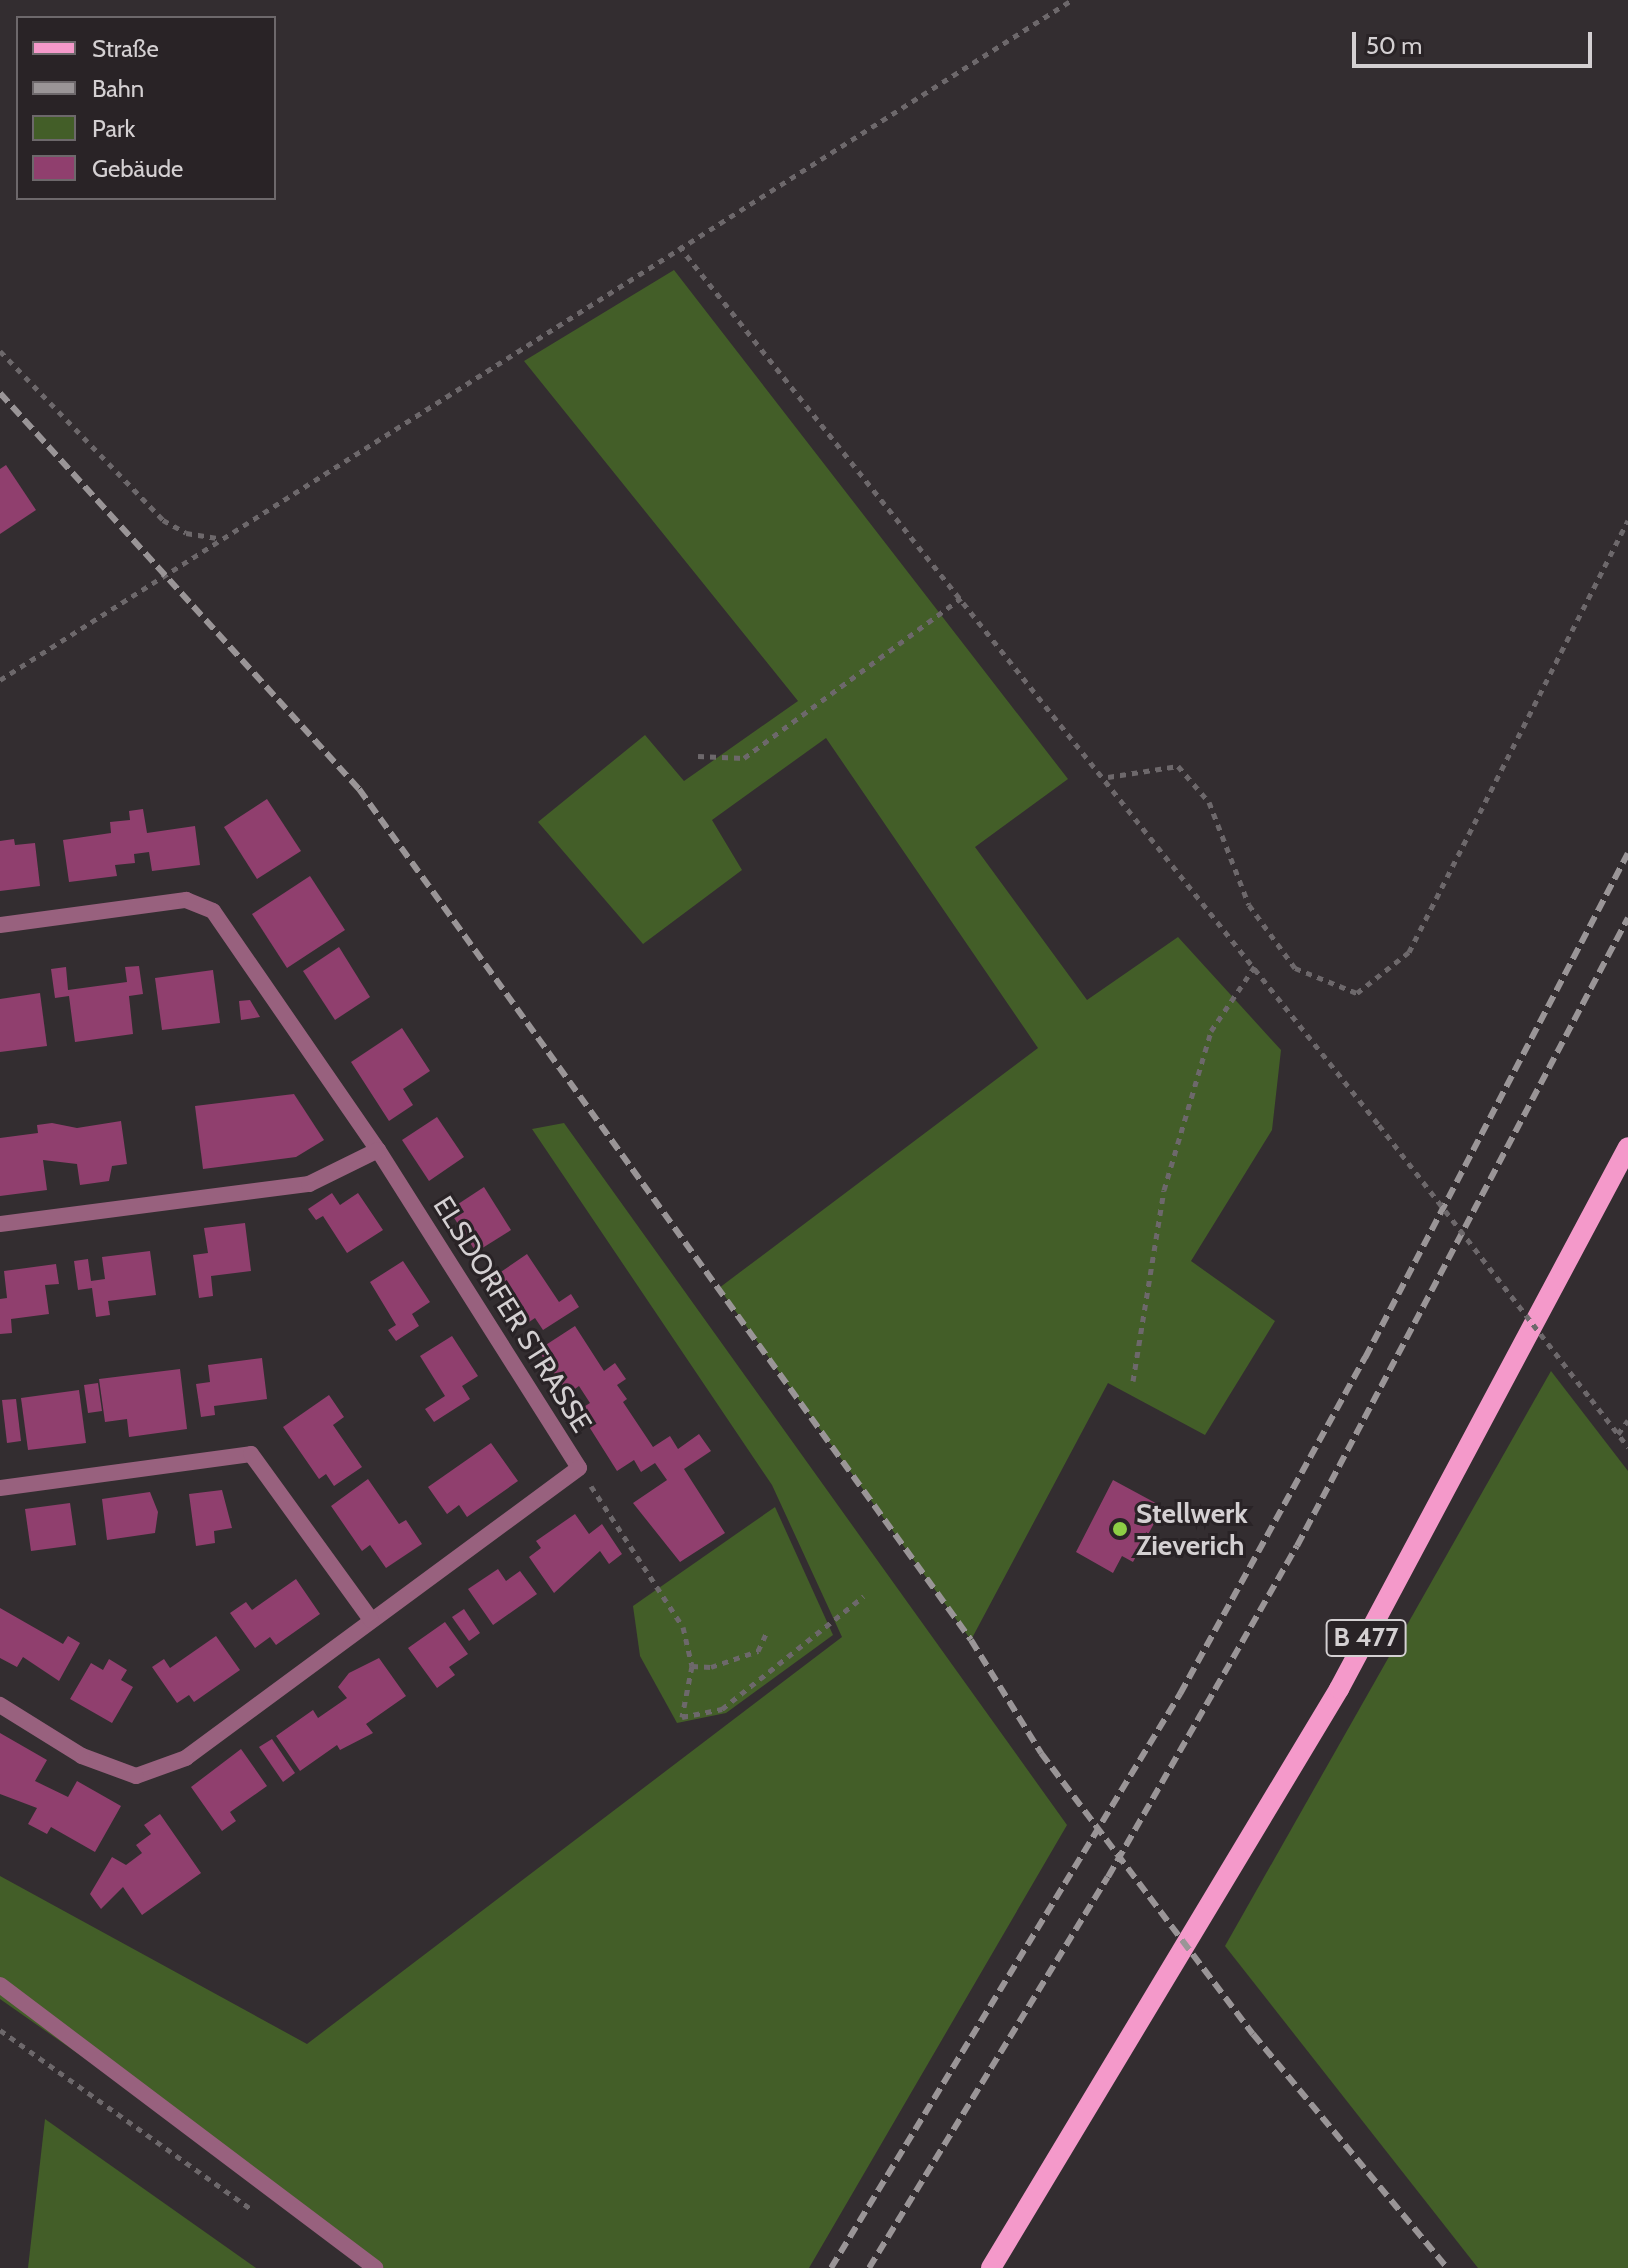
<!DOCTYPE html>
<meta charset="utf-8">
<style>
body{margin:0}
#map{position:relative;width:1628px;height:2268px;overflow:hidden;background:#332d30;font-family:Cabin,sans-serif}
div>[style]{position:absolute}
.green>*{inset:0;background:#435e28}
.building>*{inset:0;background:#903f6e}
.path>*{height:5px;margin-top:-2.5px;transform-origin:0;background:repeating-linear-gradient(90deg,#6d686b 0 6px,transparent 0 12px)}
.minor>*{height:16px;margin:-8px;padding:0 8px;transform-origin:8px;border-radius:8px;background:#98617e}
.tertiary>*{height:16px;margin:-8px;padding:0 8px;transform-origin:8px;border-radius:8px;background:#98617e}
.primary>*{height:20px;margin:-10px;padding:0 10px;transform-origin:10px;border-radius:10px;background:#f499ca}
.rail>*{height:6px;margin-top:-3px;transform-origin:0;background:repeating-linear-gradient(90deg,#9a9597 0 12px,transparent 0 18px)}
.path-bridge>*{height:5px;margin-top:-2.5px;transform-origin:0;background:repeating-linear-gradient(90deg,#6d686b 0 6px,transparent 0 12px)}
.dots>*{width:22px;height:22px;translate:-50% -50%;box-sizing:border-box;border:4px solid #292326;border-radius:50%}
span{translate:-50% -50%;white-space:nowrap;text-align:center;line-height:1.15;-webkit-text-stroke:6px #292326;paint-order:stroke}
.shield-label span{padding:2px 6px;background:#292326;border:2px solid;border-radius:6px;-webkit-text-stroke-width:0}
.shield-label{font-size:26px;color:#d4d0d2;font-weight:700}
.street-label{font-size:28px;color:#d4d0d2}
.poi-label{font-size:28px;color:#d4d0d2;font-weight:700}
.left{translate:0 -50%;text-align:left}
.legend{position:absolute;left:16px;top:16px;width:260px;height:184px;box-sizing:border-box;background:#292326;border:2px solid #6d686b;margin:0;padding:10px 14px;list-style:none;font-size:24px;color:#d4d0d2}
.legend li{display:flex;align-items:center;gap:16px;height:40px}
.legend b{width:40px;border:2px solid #6d686b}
.scale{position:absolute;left:1352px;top:32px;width:240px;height:36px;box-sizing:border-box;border:4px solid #d4d0d2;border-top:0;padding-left:10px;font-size:24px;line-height:28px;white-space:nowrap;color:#d4d0d2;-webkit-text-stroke:6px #292326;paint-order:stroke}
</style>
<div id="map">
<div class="green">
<i style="clip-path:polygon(674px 270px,1068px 779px,975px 847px,1087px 1000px,1178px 937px,1281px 1050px,1272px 1130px,1191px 1261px,1275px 1321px,1205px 1435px,1108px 1383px,971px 1640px,719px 1288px,1038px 1048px,826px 738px,712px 820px,742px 870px,643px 944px,538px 822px,645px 735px,684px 781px,798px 701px,524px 361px)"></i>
<i style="clip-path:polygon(564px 1123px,1067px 1825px,809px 2268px,384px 2268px,0 1999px,0 1876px,307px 2044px,842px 1637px,772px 1485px,532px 1129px)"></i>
<i style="clip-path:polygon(1551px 1371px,1628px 1471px,1628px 2268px,1478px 2268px,1225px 1946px)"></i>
<i style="clip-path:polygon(775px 1507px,833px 1635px,726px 1713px,677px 1723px,640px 1656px,633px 1606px)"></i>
<i style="clip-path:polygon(45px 2119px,256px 2268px,28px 2268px)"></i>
</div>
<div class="building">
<i style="clip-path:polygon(6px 465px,36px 510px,0 534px,0 469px)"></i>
<i style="clip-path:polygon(267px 799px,301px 851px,257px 879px,224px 827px)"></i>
<i style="clip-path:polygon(143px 809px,147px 833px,195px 826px,200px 865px,152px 871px,149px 852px,134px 854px,135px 863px,115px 865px,117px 876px,69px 882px,63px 840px,111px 833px,110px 822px,130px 820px,129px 811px)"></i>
<i style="clip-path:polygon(14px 839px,15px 845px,35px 843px,40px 886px,0 891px,0 841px)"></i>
<i style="clip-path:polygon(310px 876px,345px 930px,287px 968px,252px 914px)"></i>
<i style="clip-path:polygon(339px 947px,370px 997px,335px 1020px,303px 971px)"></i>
<i style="clip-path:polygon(139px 966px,143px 994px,129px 996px,133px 1034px,75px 1042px,69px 996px,55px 998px,51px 969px,66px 967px,68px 990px,127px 982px,125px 967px)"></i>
<i style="clip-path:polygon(213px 970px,220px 1023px,162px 1030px,155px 978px)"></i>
<i style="clip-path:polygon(40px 993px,47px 1046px,0 1052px,0 999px)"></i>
<i style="clip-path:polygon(250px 1000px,260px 1017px,241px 1020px,239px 1001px)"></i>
<i style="clip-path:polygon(402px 1028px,430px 1071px,403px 1089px,413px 1105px,389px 1121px,351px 1062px)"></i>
<i style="clip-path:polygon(294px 1094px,324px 1140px,296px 1157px,203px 1169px,195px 1106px)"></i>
<i style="clip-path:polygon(437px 1117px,464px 1157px,429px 1181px,402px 1140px)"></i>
<i style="clip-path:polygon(121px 1121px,127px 1164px,112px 1166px,109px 1181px,80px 1185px,77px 1164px,43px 1160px,47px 1190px,0 1196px,0 1138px,38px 1133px,37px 1125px,52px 1123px,77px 1128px)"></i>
<i style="clip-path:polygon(484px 1187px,511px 1230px,476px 1252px,449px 1210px)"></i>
<i style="clip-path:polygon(332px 1193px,340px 1205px,358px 1193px,383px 1230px,347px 1253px,323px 1216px,316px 1220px,308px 1209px)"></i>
<i style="clip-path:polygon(245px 1223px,251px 1271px,211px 1276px,213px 1296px,199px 1298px,193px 1255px,208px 1253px,204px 1228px)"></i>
<i style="clip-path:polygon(150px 1251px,156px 1295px,108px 1301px,110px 1315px,96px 1317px,92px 1288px,78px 1290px,74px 1261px,88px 1259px,91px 1281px,105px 1279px,102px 1257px)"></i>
<i style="clip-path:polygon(527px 1254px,559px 1302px,571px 1294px,579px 1307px,543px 1330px,535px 1318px,523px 1326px,492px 1278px)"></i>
<i style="clip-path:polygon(403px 1261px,430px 1302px,412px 1314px,419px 1326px,396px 1341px,388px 1330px,396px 1325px,370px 1282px)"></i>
<i style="clip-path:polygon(56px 1264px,59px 1284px,45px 1285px,49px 1314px,11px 1319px,12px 1333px,0 1334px,0 1299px,7px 1298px,4px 1271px)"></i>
<i style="clip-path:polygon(575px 1326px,604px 1371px,615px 1363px,626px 1379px,617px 1385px,627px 1399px,623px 1402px,653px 1447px,670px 1436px,678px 1449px,699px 1434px,711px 1451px,684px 1469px,725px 1533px,680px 1562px,633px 1503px,667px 1480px,655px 1463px,641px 1472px,634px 1460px,617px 1471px,588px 1425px,582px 1408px,590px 1403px,579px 1386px,568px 1394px,538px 1350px)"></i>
<i style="clip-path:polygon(452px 1336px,478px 1376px,462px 1386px,470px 1399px,434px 1422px,425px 1409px,445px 1396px,420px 1356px)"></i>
<i style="clip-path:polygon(262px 1358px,267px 1399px,214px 1406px,215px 1415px,201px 1417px,196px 1384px,210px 1382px,208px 1365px)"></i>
<i style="clip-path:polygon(180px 1369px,187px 1429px,129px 1437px,127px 1419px,105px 1422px,99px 1379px)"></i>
<i style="clip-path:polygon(98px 1383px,102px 1411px,88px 1413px,84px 1385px)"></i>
<i style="clip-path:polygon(79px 1390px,86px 1443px,28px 1450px,21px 1398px)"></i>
<i style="clip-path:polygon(329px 1395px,344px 1417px,333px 1425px,362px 1467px,334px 1486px,326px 1474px,319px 1479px,283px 1427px)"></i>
<i style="clip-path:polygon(16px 1399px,21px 1441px,7px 1443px,2px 1400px)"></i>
<i style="clip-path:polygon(491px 1443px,518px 1481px,467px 1517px,459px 1505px,447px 1514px,428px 1487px)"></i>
<i style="clip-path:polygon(368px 1479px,399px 1524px,406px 1520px,422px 1544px,386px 1568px,370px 1545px,362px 1551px,331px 1506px)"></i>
<i style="clip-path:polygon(1113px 1480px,1163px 1507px,1133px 1562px,1122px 1556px,1113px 1573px,1076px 1552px)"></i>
<i style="clip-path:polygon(222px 1490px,232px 1528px,214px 1531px,215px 1543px,196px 1546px,189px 1494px)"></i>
<i style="clip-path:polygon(150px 1492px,158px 1512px,155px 1533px,107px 1540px,102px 1499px)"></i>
<i style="clip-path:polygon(70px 1503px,76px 1545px,31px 1551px,25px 1509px)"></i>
<i style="clip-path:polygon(575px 1514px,589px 1534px,602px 1524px,622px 1554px,609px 1564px,600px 1551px,554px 1593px,529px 1557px,541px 1548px,536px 1541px)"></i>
<i style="clip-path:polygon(498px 1569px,506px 1581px,520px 1571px,537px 1594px,493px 1625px,468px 1589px)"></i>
<i style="clip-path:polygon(296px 1579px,320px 1614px,276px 1645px,270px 1637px,255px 1648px,230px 1613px,246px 1602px,252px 1610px)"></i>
<i style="clip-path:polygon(0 1608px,63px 1644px,68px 1636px,80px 1643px,59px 1681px,23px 1657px,17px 1667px,0 1658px)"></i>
<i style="clip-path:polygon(464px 1609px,480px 1633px,469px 1641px,452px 1617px)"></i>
<i style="clip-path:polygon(445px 1622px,468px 1654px,449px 1667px,455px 1675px,437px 1688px,408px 1648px)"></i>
<i style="clip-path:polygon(216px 1636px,240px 1670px,194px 1702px,189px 1695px,177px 1703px,152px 1667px,164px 1659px,170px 1668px)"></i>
<i style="clip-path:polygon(379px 1658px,406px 1696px,366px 1724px,373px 1733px,340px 1750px,337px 1745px,300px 1771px,276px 1736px,313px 1710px,318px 1718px,347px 1698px,338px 1687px,349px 1673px)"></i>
<i style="clip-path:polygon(109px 1659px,127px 1670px,121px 1680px,133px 1687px,112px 1723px,70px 1699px,91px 1663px,103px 1670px)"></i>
<i style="clip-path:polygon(0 1733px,47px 1760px,35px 1781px,68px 1797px,77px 1781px,121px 1806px,95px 1852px,51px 1827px,47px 1834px,28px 1824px,37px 1808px,0 1794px)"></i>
<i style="clip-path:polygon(272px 1739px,295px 1773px,283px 1782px,259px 1747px)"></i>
<i style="clip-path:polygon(241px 1749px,267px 1786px,230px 1812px,236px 1821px,222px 1831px,191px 1787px)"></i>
<i style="clip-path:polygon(160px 1814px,201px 1873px,142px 1915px,123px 1887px,101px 1909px,90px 1894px,112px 1857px,126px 1865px,142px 1853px,136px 1845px,151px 1834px,144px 1825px)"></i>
</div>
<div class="path">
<i style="left:679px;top:246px;width:1124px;rotate:51.47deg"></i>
<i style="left:0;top:351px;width:235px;rotate:46deg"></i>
<i style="left:163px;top:520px;width:26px;rotate:29deg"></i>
<i style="left:186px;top:533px;width:33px;rotate:9deg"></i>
<i style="left:0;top:680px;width:1269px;rotate:-32.39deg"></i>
<i style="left:698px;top:756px;width:46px;rotate:2.5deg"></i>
<i style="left:744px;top:758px;width:271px;rotate:-36.4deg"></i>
<i style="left:1108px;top:777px;width:71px;rotate:-8.9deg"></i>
<i style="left:1178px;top:766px;width:48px;rotate:49.3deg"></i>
<i style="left:1209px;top:802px;width:110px;rotate:68.8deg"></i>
<i style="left:1249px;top:905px;width:78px;rotate:53.9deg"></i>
<i style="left:1295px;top:968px;width:67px;rotate:22deg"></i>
<i style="left:1357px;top:993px;width:66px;rotate:-38.3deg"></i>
<i style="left:1409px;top:952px;width:484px;rotate:-63.1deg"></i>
<i style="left:1133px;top:1381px;width:193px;rotate:-80.8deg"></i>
<i style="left:1164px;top:1190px;width:166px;rotate:-73.5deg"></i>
<i style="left:1211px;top:1031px;width:78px;rotate:-55.9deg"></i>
<i style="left:1591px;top:1399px;width:61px;rotate:52.4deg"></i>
<i style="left:1618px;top:1434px;width:17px;rotate:-54deg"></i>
<i style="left:591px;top:1486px;width:168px;rotate:56.9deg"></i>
<i style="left:683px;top:1627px;width:40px;rotate:77deg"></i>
<i style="left:692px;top:1666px;width:52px;rotate:101.1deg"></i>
<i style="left:682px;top:1717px;width:41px;rotate:-11.3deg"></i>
<i style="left:722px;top:1709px;width:181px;rotate:-38.5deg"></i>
<i style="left:692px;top:1666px;width:19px;rotate:3deg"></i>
<i style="left:711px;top:1667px;width:50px;rotate:-18.8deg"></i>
<i style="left:758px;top:1651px;width:19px;rotate:-65deg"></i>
<i style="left:0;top:2030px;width:307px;rotate:35.5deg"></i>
</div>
<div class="minor">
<i style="left:0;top:925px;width:188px;rotate:-7.7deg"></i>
<i style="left:186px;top:900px;width:29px;rotate:22deg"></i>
<i style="left:213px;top:911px;width:290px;rotate:55.4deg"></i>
<i style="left:378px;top:1150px;width:376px;rotate:57.7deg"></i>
<i style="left:579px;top:1468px;width:488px;rotate:143.6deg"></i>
<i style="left:186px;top:1758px;width:53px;rotate:160.2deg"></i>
<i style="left:136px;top:1776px;width:58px;rotate:-159.7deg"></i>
<i style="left:82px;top:1756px;width:97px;rotate:-148.1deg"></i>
<i style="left:0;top:1224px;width:312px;rotate:-7.4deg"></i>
<i style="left:309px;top:1184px;width:77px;rotate:-26.2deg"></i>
<i style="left:0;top:1488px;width:253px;rotate:-7.7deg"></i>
<i style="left:251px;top:1454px;width:205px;rotate:54.1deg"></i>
</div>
<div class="tertiary">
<i style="left:0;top:1985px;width:470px;rotate:37deg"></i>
</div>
<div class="primary">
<i style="left:991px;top:2268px;width:676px;rotate:-58.99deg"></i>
<i style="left:1339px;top:1689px;width:614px;rotate:-61.93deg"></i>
</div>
<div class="rail">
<i style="left:0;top:393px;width:535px;rotate:47.81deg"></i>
<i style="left:359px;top:789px;width:1048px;rotate:54.28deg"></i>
<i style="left:971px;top:1640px;width:133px;rotate:58.2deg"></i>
<i style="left:1041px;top:1753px;width:352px;rotate:53deg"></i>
<i style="left:1253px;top:2034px;width:304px;rotate:50.3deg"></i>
<i style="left:831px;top:2268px;width:672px;rotate:-58.7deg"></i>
<i style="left:1180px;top:1694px;width:384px;rotate:-61.2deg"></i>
<i style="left:1365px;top:1358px;width:569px;rotate:-62.49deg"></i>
<i style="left:869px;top:2268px;width:458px;rotate:-58.6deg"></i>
<i style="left:1108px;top:1877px;width:381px;rotate:-60.3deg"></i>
<i style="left:1297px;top:1546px;width:710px;rotate:-62.21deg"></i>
</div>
<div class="path-bridge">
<i style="left:1379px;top:1125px;width:346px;rotate:52.3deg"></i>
</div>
<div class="dots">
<i style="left:1120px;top:1529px;background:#8dce45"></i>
</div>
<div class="shield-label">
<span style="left:1366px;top:1638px">B 477</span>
</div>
<div class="street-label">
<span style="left:513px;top:1314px;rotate:58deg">ELSDORFER STRASSE</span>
</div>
<div class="poi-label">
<span class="left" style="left:1136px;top:1529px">Stellwerk<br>Zieverich</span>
</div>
<ul class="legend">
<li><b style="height:10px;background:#f499ca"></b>Straße</li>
<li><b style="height:10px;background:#9a9597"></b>Bahn</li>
<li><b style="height:22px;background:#435e28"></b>Park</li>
<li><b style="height:22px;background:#903f6e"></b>Gebäude</li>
</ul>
<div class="scale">50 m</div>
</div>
